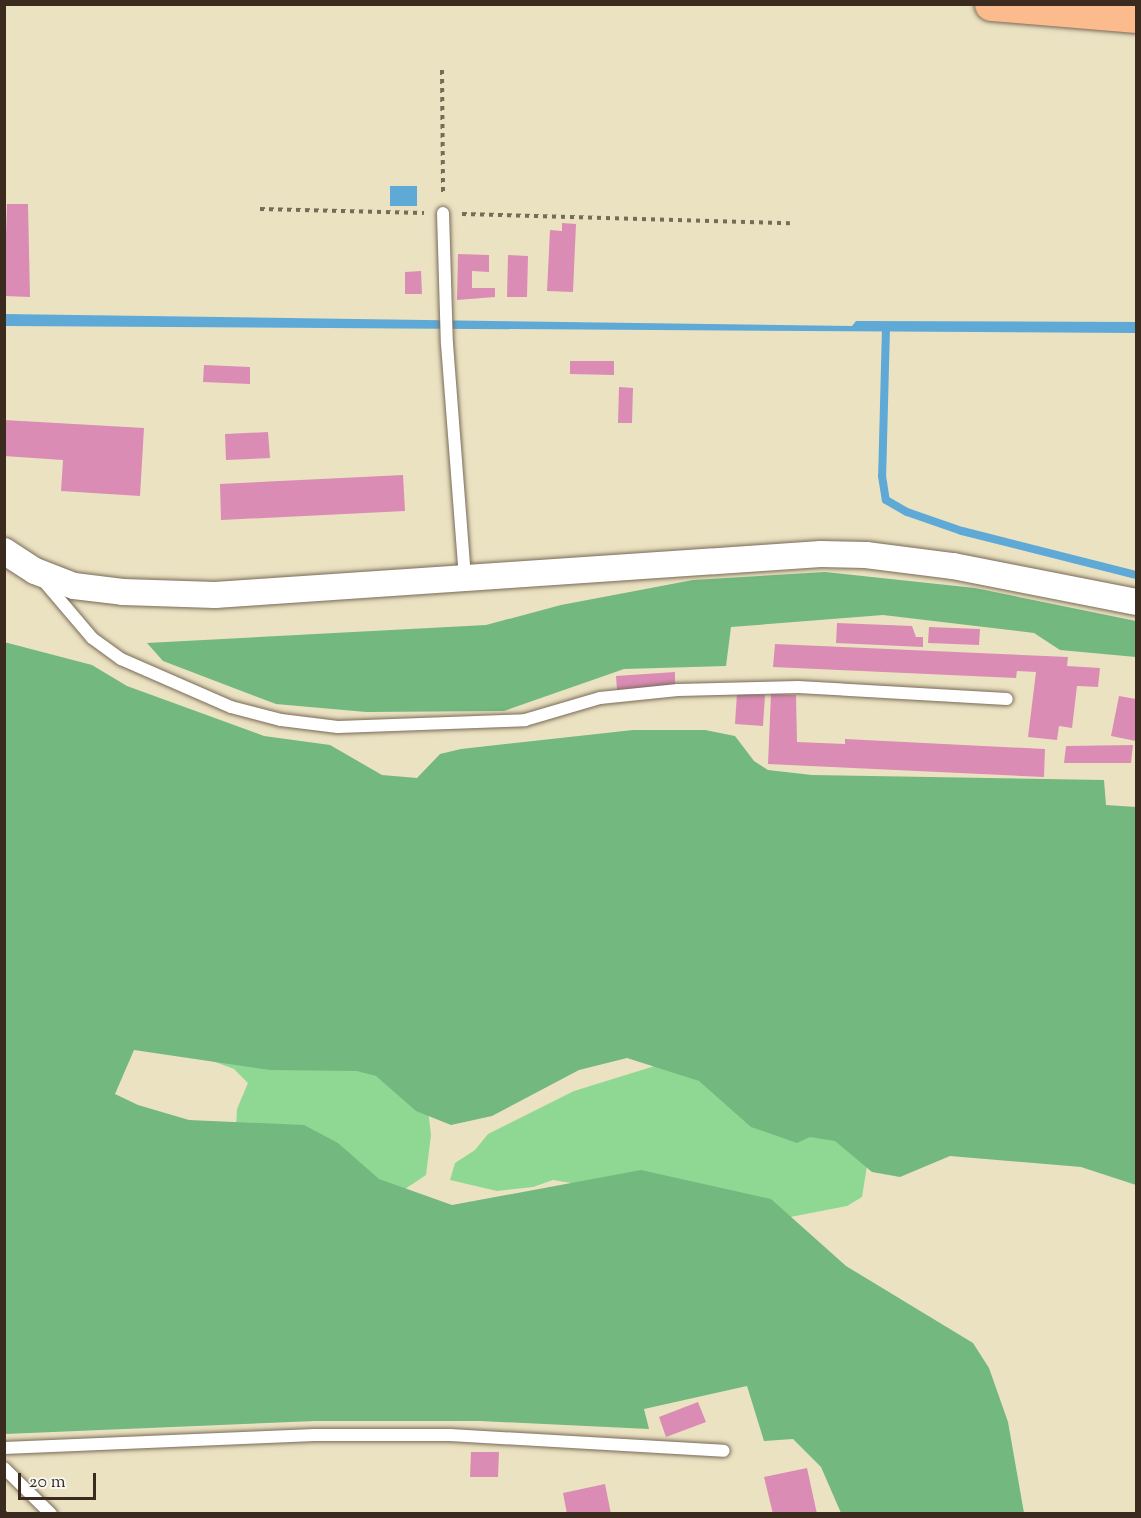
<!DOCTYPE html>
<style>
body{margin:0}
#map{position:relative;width:1141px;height:1518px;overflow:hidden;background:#ebe2c2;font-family:"Sorts Mill Goudy",serif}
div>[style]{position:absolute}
.green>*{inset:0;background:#8fd894}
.forest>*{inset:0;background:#73b87e}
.water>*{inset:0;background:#5fa9d7}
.stream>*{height:8px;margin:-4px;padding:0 4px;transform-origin:4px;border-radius:4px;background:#5fa9d7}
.building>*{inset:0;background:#da8cb5}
.path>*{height:4px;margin-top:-2px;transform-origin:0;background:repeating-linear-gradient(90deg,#796a57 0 4.5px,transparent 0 9px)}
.roads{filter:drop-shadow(0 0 2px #796a57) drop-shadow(0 0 2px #796a57)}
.lane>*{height:12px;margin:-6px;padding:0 6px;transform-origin:6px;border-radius:6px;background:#fff}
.street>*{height:26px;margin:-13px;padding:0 13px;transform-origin:13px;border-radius:13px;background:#fff}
.highway>*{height:33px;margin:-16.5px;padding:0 16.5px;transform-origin:16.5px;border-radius:16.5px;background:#fbbb8d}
.rail>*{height:4.5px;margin:-2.25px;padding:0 2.25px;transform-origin:2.25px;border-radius:2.25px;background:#3b2a1e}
span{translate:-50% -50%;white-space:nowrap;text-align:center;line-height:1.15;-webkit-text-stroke:6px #f6f6f2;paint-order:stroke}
.frame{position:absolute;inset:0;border:6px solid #3b2a1e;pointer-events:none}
.scale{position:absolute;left:18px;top:1473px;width:78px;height:27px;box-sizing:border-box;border:3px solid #3b2a1e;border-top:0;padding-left:8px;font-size:18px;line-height:21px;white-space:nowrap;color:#3b2a1e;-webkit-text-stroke:4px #f6f6f2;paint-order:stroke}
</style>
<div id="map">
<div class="green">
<i style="clip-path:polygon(207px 992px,427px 1101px,431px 1135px,426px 1175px,402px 1191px,236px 1127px,237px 1109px,248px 1083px,234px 1069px,202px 1057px)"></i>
<i style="clip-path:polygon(658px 1065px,821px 1128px,867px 1166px,862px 1197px,847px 1206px,785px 1218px,553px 1180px,533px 1187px,497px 1191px,450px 1180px,455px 1163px,475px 1150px,488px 1134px,574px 1091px)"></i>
</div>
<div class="forest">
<i style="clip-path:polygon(825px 572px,975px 588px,1136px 621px,1136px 657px,1060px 650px,1034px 633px,883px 615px,731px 627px,726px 666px,624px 669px,504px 711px,366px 712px,276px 704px,163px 661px,147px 643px,486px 625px,561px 605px,693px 580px)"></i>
<i style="clip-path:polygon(4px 642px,92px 665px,127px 686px,264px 736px,330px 745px,382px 775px,417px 778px,440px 754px,461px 749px,633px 730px,705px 730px,735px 736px,754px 761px,768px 770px,812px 775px,1104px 780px,1106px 805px,1136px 807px,1136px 1185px,1081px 1167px,950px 1156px,900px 1177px,872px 1172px,835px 1141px,810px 1137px,797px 1143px,751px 1127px,699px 1081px,627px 1058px,579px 1070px,492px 1116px,451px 1125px,416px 1111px,376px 1076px,357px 1071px,270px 1070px,134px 1050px,115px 1094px,138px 1105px,189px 1120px,304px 1125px,338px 1143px,379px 1179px,452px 1205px,641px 1170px,771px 1199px,846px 1266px,973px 1343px,989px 1368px,1008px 1422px,1024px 1513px,841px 1513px,821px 1467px,793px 1439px,764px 1441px,747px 1386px,644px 1409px,649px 1429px,480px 1421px,315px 1421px,5px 1434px)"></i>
</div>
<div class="water">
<i style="clip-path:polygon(390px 186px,417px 186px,417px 206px,390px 206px)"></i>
<i style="clip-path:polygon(4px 314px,852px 326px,856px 321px,1136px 322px,1136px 333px,5px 326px)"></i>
</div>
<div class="stream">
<i style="left:886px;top:328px;width:148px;rotate:91.5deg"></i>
<i style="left:882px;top:476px;width:24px;rotate:81deg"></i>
<i style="left:886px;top:500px;width:24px;rotate:30deg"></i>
<i style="left:907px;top:512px;width:58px;rotate:19.1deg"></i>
<i style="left:962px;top:531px;width:179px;rotate:14.2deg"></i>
</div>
<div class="building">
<i style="clip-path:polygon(7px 204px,28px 204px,30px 297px,4px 296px)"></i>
<i style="clip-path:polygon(562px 223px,576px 224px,573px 292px,547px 291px,550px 230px,562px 231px)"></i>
<i style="clip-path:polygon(458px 254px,489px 255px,489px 272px,472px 271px,472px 288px,495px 288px,495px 297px,457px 300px)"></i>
<i style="clip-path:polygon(508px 255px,528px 256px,527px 297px,507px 297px)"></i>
<i style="clip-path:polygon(421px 271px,422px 294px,405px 294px,405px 272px)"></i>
<i style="clip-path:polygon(570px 361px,614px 361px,614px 375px,570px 374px)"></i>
<i style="clip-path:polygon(204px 365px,250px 367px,250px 384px,203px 382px)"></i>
<i style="clip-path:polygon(619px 387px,633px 388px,632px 423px,618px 423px)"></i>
<i style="clip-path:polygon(4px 420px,144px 428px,140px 496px,61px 491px,63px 460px,4px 456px)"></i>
<i style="clip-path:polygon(268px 432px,270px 458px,226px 460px,225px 434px)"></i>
<i style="clip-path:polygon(403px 475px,405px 511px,221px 520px,220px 484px)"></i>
<i style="clip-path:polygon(837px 623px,912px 626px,916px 637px,923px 637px,923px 647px,836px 643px)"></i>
<i style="clip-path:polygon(929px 627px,980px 629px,979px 645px,928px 643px)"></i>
<i style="clip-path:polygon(775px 644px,1068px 657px,1067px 666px,1100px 668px,1098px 687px,1077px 686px,1072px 728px,1059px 726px,1057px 740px,1028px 737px,1036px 672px,1017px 671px,1016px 678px,773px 667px)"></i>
<i style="clip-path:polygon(675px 672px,675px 686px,617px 690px,616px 676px)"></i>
<i style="clip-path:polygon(737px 693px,765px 695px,763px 726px,735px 724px)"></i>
<i style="clip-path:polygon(771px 694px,796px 695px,797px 742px,845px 744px,845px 739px,1045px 749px,1044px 777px,768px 764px)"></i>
<i style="clip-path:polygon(1119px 696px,1136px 699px,1136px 741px,1111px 736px)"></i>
<i style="clip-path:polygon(1133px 745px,1131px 763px,1064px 763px,1066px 746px)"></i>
<i style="clip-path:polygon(698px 1402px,706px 1422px,666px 1437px,659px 1417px)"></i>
<i style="clip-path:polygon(471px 1452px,499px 1452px,498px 1477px,470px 1477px)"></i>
<i style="clip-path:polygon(807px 1468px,817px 1514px,773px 1514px,764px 1477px)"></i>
<i style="clip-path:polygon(605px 1484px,611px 1514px,567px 1514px,563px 1493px)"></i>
</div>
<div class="path">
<i style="left:442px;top:70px;width:126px;rotate:89.5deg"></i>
<i style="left:260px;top:209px;width:164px;rotate:1.4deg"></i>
<i style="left:462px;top:214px;width:328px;rotate:1.6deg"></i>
</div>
<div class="roads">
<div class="lane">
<i style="left:443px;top:213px;width:131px;rotate:88.3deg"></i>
<i style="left:447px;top:344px;width:237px;rotate:85.6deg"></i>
<i style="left:42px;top:579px;width:77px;rotate:49.7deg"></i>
<i style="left:92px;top:638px;width:36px;rotate:36deg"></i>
<i style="left:121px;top:659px;width:120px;rotate:23.6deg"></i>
<i style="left:231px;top:707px;width:52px;rotate:14.6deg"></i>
<i style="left:281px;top:720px;width:57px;rotate:7deg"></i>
<i style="left:338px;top:727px;width:187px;rotate:-2.1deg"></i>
<i style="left:525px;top:720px;width:78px;rotate:-16.3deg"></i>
<i style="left:600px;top:698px;width:78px;rotate:-5.9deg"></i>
<i style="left:678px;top:690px;width:120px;rotate:-1.4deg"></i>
<i style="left:798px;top:687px;width:209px;rotate:3.3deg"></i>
<i style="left:4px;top:1448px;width:311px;rotate:-2.4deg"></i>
<i style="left:315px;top:1435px;width:135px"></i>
<i style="left:450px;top:1435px;width:274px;rotate:3.3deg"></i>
<i style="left:4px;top:1468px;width:66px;rotate:44.4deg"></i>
</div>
<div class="street">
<i style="left:4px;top:551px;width:37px;rotate:33deg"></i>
<i style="left:35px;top:571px;width:42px;rotate:21deg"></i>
<i style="left:74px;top:586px;width:49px;rotate:7deg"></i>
<i style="left:123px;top:592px;width:92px;rotate:1.9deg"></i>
<i style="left:215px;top:595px;width:607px;rotate:-3.87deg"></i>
<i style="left:821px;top:554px;width:45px;rotate:1.3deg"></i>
<i style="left:866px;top:555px;width:88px;rotate:7.2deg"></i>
<i style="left:953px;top:566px;width:187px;rotate:11.1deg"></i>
</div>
<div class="highway">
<i style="left:991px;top:4px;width:145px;rotate:4.7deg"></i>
</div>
</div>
<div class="rail">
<i style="left:4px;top:1512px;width:3px;rotate:45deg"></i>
</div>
<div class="frame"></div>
<div class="scale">20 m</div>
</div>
